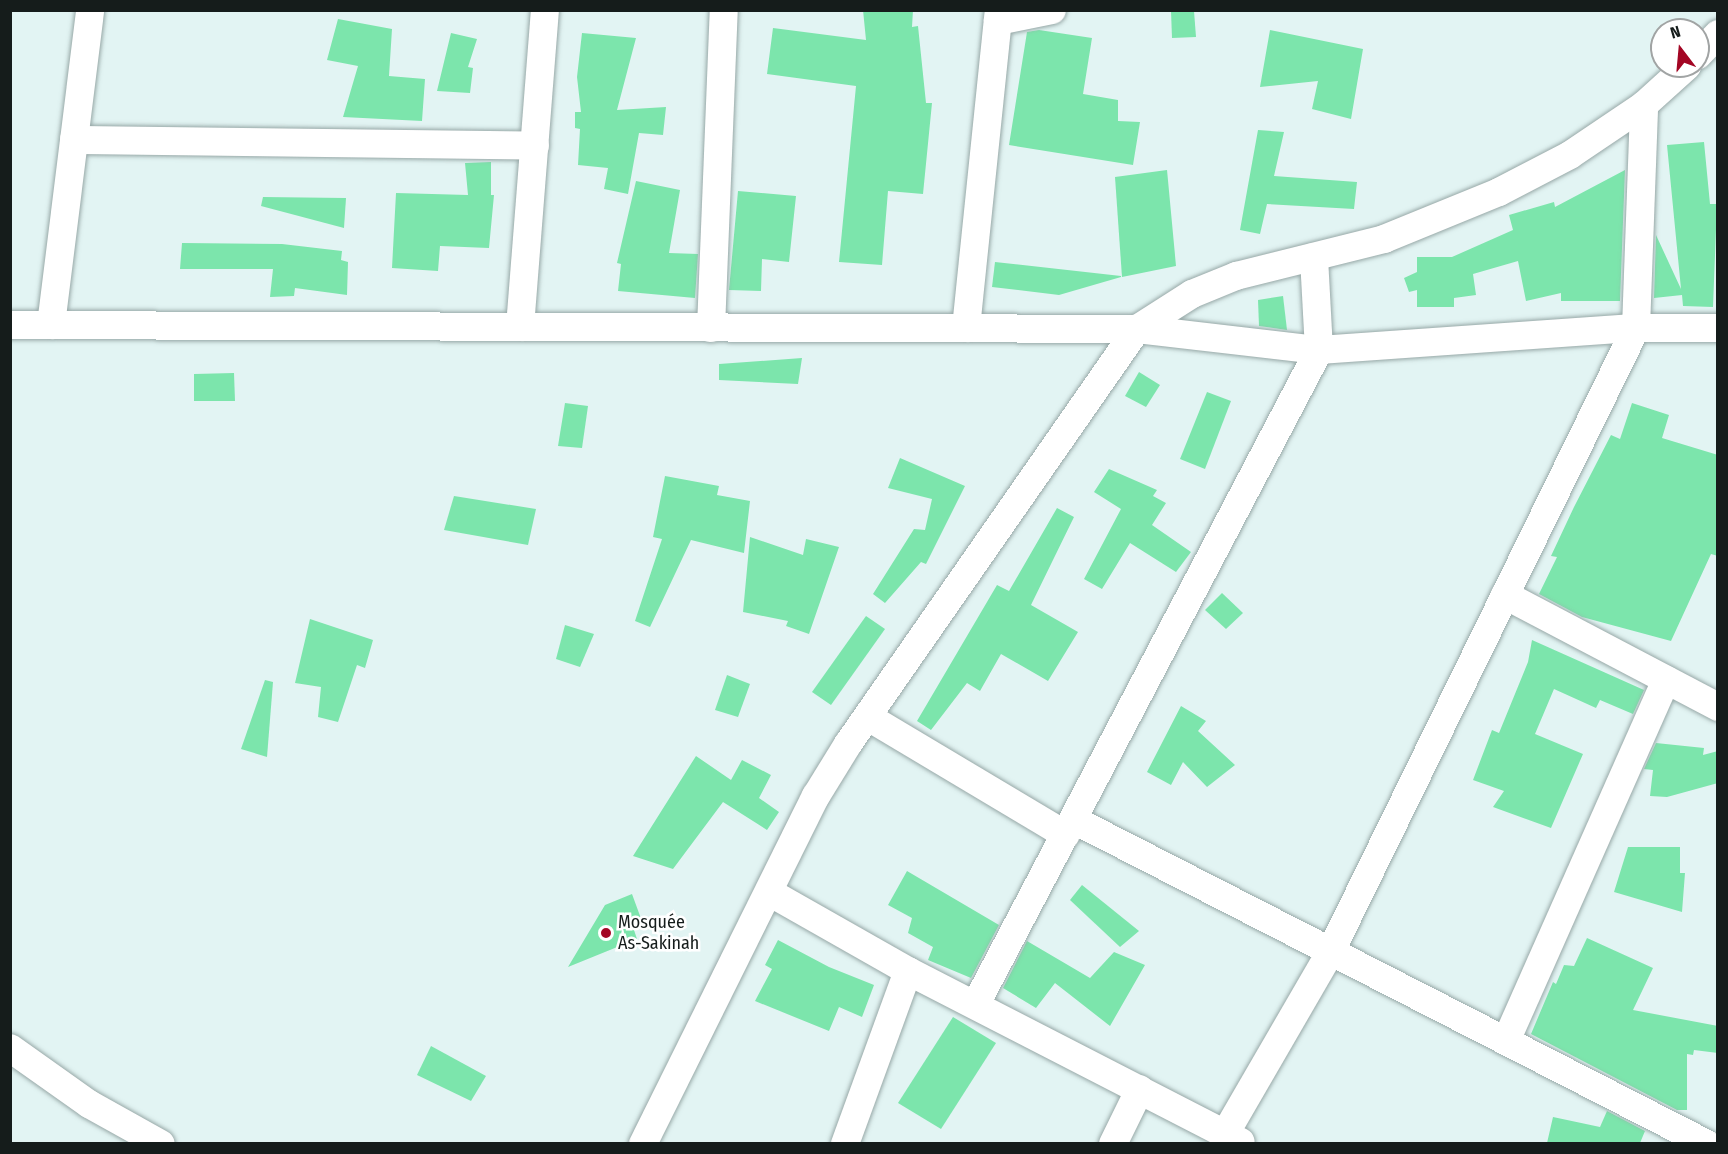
<!DOCTYPE html>
<meta charset="utf-8">
<style>
body{margin:0}
#map{position:relative;width:1728px;height:1154px;overflow:hidden;background:#e2f4f3;font-family:"Fira Sans Condensed",sans-serif}
div>[style]{position:absolute}
.building>*{inset:0;background:#7ce5ac}
.roads{filter:drop-shadow(0 0 2px #97a8a7) drop-shadow(0 0 2px #97a8a7)}
.street>*{height:28px;margin:-14px;padding:0 14px;transform-origin:14px;border-radius:14px;background:#fff}
.dots>*{width:16px;height:16px;translate:-50% -50%;box-sizing:border-box;border:3px solid #fff;border-radius:50%}
span{translate:-50% -50%;white-space:nowrap;text-align:center;line-height:1.15;-webkit-text-stroke:5px #fff;paint-order:stroke}
.poi-label{font-size:18px;color:#151c1b}
.left{translate:0 -50%;text-align:left}
.frame{position:absolute;inset:0;border:12px solid #151c1b;pointer-events:none}
.north{position:absolute;left:1650px;top:18px;width:60px;height:60px;box-sizing:border-box;background:#fff;border:2px solid #a1a4a4;border-radius:50%;rotate:344deg;font-size:16px;font-weight:700;line-height:24px;text-align:center;color:#151c1b}
.north::after{content:'';display:block;margin:auto;width:21px;height:27px;background:#a30624;clip-path:polygon(50% 0,100% 100%,50% 72%,0 100%)}
</style>
<div id="map">
<div class="building">
<i style="clip-path:polygon(863px 10px,913px 10px,912px 27px,918px 26px,926px 103px,932px 103px,923px 194px,888px 191px,882px 265px,839px 262px,856px 86px,767px 74px,773px 28px,866px 40px)"></i>
<i style="clip-path:polygon(1171px 11px,1194px 11px,1196px 37px,1172px 38px)"></i>
<i style="clip-path:polygon(338px 19px,392px 29px,389px 76px,425px 79px,422px 121px,343px 117px,358px 66px,327px 60px)"></i>
<i style="clip-path:polygon(1039px 30px,1092px 38px,1083px 94px,1118px 100px,1118px 121px,1140px 122px,1133px 165px,1009px 145px,1027px 32px)"></i>
<i style="clip-path:polygon(1270px 30px,1363px 49px,1351px 119px,1312px 109px,1318px 81px,1260px 87px)"></i>
<i style="clip-path:polygon(451px 33px,477px 39px,468px 67px,473px 68px,470px 93px,437px 91px)"></i>
<i style="clip-path:polygon(582px 33px,636px 38px,617px 110px,666px 107px,663px 135px,639px 133px,628px 194px,604px 189px,608px 168px,578px 165px,580px 129px,575px 128px,575px 112px,581px 112px,577px 77px)"></i>
<i style="clip-path:polygon(1258px 130px,1284px 132px,1274px 176px,1357px 182px,1354px 209px,1267px 204px,1260px 234px,1240px 230px)"></i>
<i style="clip-path:polygon(1704px 142px,1710px 204px,1717px 204px,1713px 307px,1683px 306px,1682px 295px,1654px 298px,1656px 235px,1681px 289px,1667px 145px)"></i>
<i style="clip-path:polygon(491px 162px,491px 195px,494px 195px,489px 248px,440px 246px,438px 271px,392px 268px,396px 193px,468px 195px,465px 163px)"></i>
<i style="clip-path:polygon(1167px 170px,1176px 266px,1122px 277px,1115px 177px)"></i>
<i style="clip-path:polygon(1625px 170px,1620px 301px,1561px 301px,1561px 293px,1526px 301px,1518px 261px,1473px 274px,1476px 295px,1454px 298px,1454px 307px,1417px 307px,1417px 290px,1409px 292px,1404px 278px,1417px 272px,1417px 257px,1452px 257px,1513px 230px,1509px 215px,1554px 202px,1555px 207px)"></i>
<i style="clip-path:polygon(636px 181px,680px 190px,669px 253px,698px 254px,695px 298px,618px 291px,621px 264px,617px 263px)"></i>
<i style="clip-path:polygon(738px 191px,796px 196px,789px 262px,762px 259px,761px 291px,729px 290px)"></i>
<i style="clip-path:polygon(263px 197px,346px 198px,344px 228px,261px 206px)"></i>
<i style="clip-path:polygon(182px 243px,282px 244px,342px 251px,341px 260px,348px 262px,347px 295px,295px 288px,294px 296px,270px 297px,273px 269px,180px 269px)"></i>
<i style="clip-path:polygon(995px 262px,1121px 276px,1121px 277px,1059px 295px,992px 287px)"></i>
<i style="clip-path:polygon(1283px 296px,1287px 330px,1259px 326px,1258px 300px)"></i>
<i style="clip-path:polygon(802px 358px,798px 384px,719px 380px,719px 364px)"></i>
<i style="clip-path:polygon(1139px 372px,1160px 385px,1146px 407px,1125px 396px)"></i>
<i style="clip-path:polygon(234px 373px,235px 401px,194px 401px,194px 374px)"></i>
<i style="clip-path:polygon(1207px 392px,1231px 401px,1205px 469px,1180px 459px)"></i>
<i style="clip-path:polygon(565px 403px,588px 406px,582px 448px,558px 446px)"></i>
<i style="clip-path:polygon(1632px 403px,1669px 415px,1662px 438px,1718px 455px,1718px 556px,1711px 554px,1671px 641px,1582px 617px,1539px 594px,1557px 557px,1551px 556px,1574px 507px,1611px 435px,1620px 439px)"></i>
<i style="clip-path:polygon(900px 458px,965px 486px,926px 564px,921px 562px,885px 603px,873px 594px,914px 529px,925px 530px,932px 499px,888px 488px)"></i>
<i style="clip-path:polygon(1109px 469px,1157px 490px,1153px 496px,1166px 503px,1152px 525px,1191px 552px,1176px 572px,1130px 543px,1102px 589px,1084px 579px,1121px 509px,1094px 492px)"></i>
<i style="clip-path:polygon(665px 476px,719px 486px,717px 495px,750px 501px,744px 553px,691px 540px,650px 627px,635px 621px,662px 539px,653px 537px)"></i>
<i style="clip-path:polygon(454px 496px,536px 509px,528px 545px,444px 530px)"></i>
<i style="clip-path:polygon(1057px 508px,1074px 517px,1031px 605px,1078px 632px,1048px 681px,1001px 654px,980px 691px,967px 683px,931px 730px,917px 721px,997px 585px,1009px 591px)"></i>
<i style="clip-path:polygon(750px 537px,803px 555px,806px 539px,839px 547px,809px 634px,786px 626px,788px 621px,743px 612px)"></i>
<i style="clip-path:polygon(1222px 593px,1243px 613px,1226px 629px,1205px 610px)"></i>
<i style="clip-path:polygon(866px 616px,885px 629px,831px 705px,812px 692px)"></i>
<i style="clip-path:polygon(310px 619px,373px 640px,365px 668px,357px 665px,338px 722px,318px 717px,321px 687px,295px 683px)"></i>
<i style="clip-path:polygon(565px 625px,594px 634px,580px 667px,556px 659px)"></i>
<i style="clip-path:polygon(1532px 640px,1644px 690px,1633px 714px,1600px 700px,1596px 708px,1554px 689px,1535px 734px,1583px 754px,1551px 828px,1493px 807px,1504px 791px,1473px 780px,1492px 730px,1499px 733px,1528px 662px)"></i>
<i style="clip-path:polygon(727px 675px,750px 684px,738px 717px,715px 710px)"></i>
<i style="clip-path:polygon(265px 680px,273px 682px,267px 757px,241px 749px)"></i>
<i style="clip-path:polygon(1181px 706px,1206px 721px,1198px 731px,1235px 765px,1207px 787px,1183px 762px,1171px 785px,1147px 772px)"></i>
<i style="clip-path:polygon(1656px 743px,1704px 748px,1703px 755px,1718px 751px,1718px 783px,1667px 797px,1650px 796px,1653px 770px,1644px 769px)"></i>
<i style="clip-path:polygon(696px 756px,731px 780px,742px 760px,771px 775px,759px 798px,779px 812px,767px 830px,723px 802px,673px 869px,633px 856px)"></i>
<i style="clip-path:polygon(1628px 847px,1680px 847px,1680px 873px,1685px 873px,1682px 912px,1614px 892px)"></i>
<i style="clip-path:polygon(907px 871px,999px 925px,971px 978px,928px 960px,933px 947px,908px 933px,912px 918px,888px 905px)"></i>
<i style="clip-path:polygon(1082px 885px,1139px 931px,1120px 947px,1070px 900px)"></i>
<i style="clip-path:polygon(632px 894px,643px 924px,633px 927px,637px 939px,568px 967px,605px 905px)"></i>
<i style="clip-path:polygon(1587px 938px,1653px 968px,1633px 1010px,1718px 1026px,1718px 1053px,1694px 1050px,1693px 1055px,1687px 1054px,1687px 1110px,1677px 1110px,1531px 1034px,1553px 982px,1556px 984px,1564px 965px,1574px 966px)"></i>
<i style="clip-path:polygon(778px 940px,829px 967px,874px 985px,862px 1017px,839px 1007px,829px 1031px,755px 1001px,772px 969px,765px 965px)"></i>
<i style="clip-path:polygon(1027px 941px,1090px 978px,1114px 952px,1145px 965px,1110px 1026px,1055px 983px,1036px 1008px,1003px 988px)"></i>
<i style="clip-path:polygon(953px 1017px,996px 1043px,941px 1129px,898px 1103px)"></i>
<i style="clip-path:polygon(431px 1046px,486px 1076px,471px 1101px,417px 1075px)"></i>
<i style="clip-path:polygon(1607px 1111px,1645px 1131px,1640px 1143px,1547px 1143px,1553px 1117px,1600px 1127px)"></i>
</div>
<div class="roads">
<div class="street">
<i style="left:998px;top:21px;width:55px;rotate:-11.5deg"></i>
<i style="left:1698px;top:55px;width:29px;rotate:-46deg"></i>
<i style="left:74px;top:140px;width:461px;rotate:0.7deg"></i>
<i style="left:10px;top:325px;width:1127px;rotate:0.2deg"></i>
<i style="left:1137px;top:329px;width:183px;rotate:6.6deg"></i>
<i style="left:1319px;top:350px;width:318px;rotate:-4deg"></i>
<i style="left:1636px;top:328px;width:82px"></i>
<i style="left:51px;top:325px;width:317px;rotate:-82.9deg"></i>
<i style="left:520px;top:327px;width:318px;rotate:-85.5deg"></i>
<i style="left:711px;top:328px;width:318px;rotate:-87.7deg"></i>
<i style="left:966px;top:328px;width:320px;rotate:-84.1deg"></i>
<i style="left:1505px;top:595px;width:241px;rotate:27.7deg"></i>
<i style="left:868px;top:717px;width:230px;rotate:30.8deg"></i>
<i style="left:1074px;top:820px;width:711px;rotate:27.11deg"></i>
<i style="left:769px;top:892px;width:160px;rotate:29.6deg"></i>
<i style="left:908px;top:971px;width:374px;rotate:27.2deg"></i>
<i style="left:976px;top:1004px;width:738px;rotate:-62.32deg"></i>
<i style="left:1319px;top:350px;width:93px;rotate:-93.1deg"></i>
<i style="left:1506px;top:1041px;width:395px;rotate:-66.1deg"></i>
<i style="left:10px;top:1048px;width:97px;rotate:35.3deg"></i>
<i style="left:89px;top:1104px;width:82px;rotate:29.1deg"></i>
<i style="left:1225px;top:1134px;width:211px;rotate:-59.9deg"></i>
<i style="left:1331px;top:951px;width:694px;rotate:-63.92deg"></i>
<i style="left:1636px;top:328px;width:223px;rotate:-87.9deg"></i>
<i style="left:643px;top:1144px;width:389px;rotate:-63.6deg"></i>
<i style="left:816px;top:796px;width:61px;rotate:-58.4deg"></i>
<i style="left:848px;top:744px;width:506px;rotate:-55.15deg"></i>
<i style="left:1137px;top:329px;width:65px;rotate:-32.5deg"></i>
<i style="left:1192px;top:294px;width:48px;rotate:-22.2deg"></i>
<i style="left:1236px;top:276px;width:153px;rotate:-14deg"></i>
<i style="left:1384px;top:239px;width:124px;rotate:-22.2deg"></i>
<i style="left:1499px;top:192px;width:80px;rotate:-27.5deg"></i>
<i style="left:1570px;top:155px;width:89px;rotate:-34deg"></i>
<i style="left:1644px;top:105px;width:58px;rotate:-42.2deg"></i>
<i style="left:845px;top:1144px;width:184px;rotate:-70deg"></i>
<i style="left:1113px;top:1144px;width:61px;rotate:-63.9deg"></i>
</div>
</div>
<div class="dots">
<i style="left:606px;top:933px;background:#a30624"></i>
</div>
<div class="poi-label">
<span class="left" style="left:618px;top:933px">Mosquée<br>As-Sakinah</span>
</div>
<div class="frame"></div>
<div class="north">N</div>
</div>
